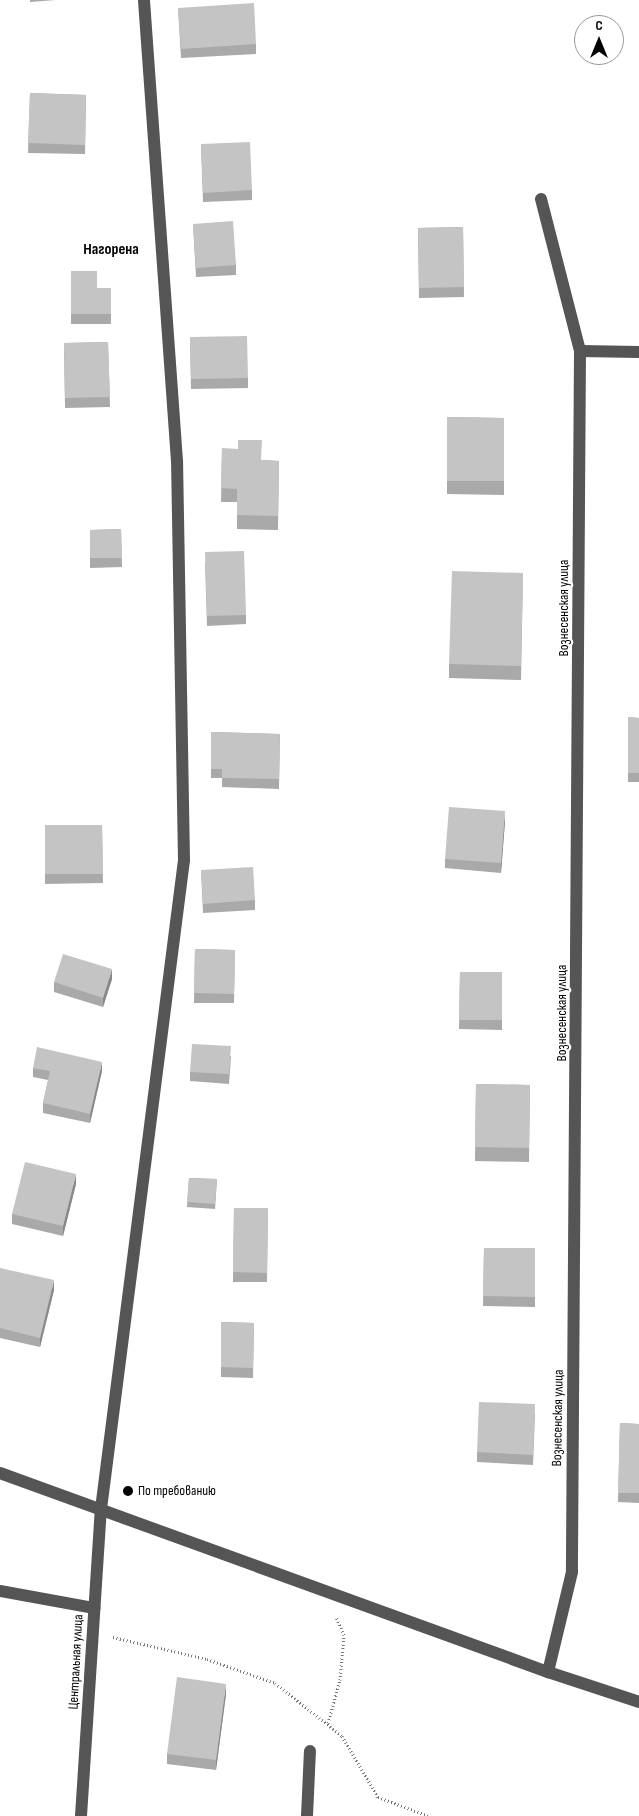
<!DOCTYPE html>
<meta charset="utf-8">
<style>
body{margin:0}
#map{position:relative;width:639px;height:1816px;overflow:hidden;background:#fff;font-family:"Sofia Sans Condensed",sans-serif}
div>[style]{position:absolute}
.path>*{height:3px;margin-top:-1.5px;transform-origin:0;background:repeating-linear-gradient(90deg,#777 0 1px,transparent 0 3.5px)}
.minor>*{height:12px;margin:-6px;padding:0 6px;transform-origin:6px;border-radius:6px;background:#555}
.wall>*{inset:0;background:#a9a9a9}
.shaded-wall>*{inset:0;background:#898989}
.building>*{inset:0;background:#c4c4c4}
.dots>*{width:14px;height:14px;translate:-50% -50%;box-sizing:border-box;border:2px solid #fff;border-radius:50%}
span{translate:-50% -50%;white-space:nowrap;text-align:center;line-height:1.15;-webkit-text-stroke:4.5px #fff;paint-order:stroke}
.street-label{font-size:14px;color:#000}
.poi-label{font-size:14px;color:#000}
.left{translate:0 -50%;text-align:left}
.quarter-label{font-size:16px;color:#000;font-weight:700}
.north{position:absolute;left:574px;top:15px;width:50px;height:50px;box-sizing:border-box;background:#fff;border:1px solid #999;border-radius:50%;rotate:0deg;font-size:14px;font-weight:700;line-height:20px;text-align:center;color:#000}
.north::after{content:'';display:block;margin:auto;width:18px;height:22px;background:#000;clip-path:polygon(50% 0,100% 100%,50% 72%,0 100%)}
</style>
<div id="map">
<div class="path">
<i style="left:113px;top:1637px;width:97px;rotate:13.2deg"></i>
<i style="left:207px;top:1659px;width:72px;rotate:19.4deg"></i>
<i style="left:275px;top:1683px;width:85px;rotate:38.3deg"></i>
<i style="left:342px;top:1736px;width:71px;rotate:59.5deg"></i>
<i style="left:378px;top:1797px;width:54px;rotate:20.4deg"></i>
<i style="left:328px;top:1723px;width:45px;rotate:-74.4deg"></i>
<i style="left:340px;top:1680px;width:45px;rotate:-84.9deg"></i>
<i style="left:344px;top:1635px;width:20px;rotate:-114deg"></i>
</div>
<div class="minor">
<i style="left:541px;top:199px;width:157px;rotate:75.6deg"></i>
<i style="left:580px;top:351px;width:1221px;rotate:90.38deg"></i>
<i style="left:572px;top:1572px;width:103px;rotate:103.5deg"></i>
<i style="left:580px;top:351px;width:59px;rotate:1deg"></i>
<i style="left:0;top:1473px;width:583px;rotate:19.96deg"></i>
<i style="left:548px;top:1672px;width:96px;rotate:18.2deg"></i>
<i style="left:0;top:1591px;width:96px;rotate:10.3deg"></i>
<i style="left:81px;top:1816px;width:308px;rotate:-86.3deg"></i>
<i style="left:101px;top:1509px;width:654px;rotate:-82.71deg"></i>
<i style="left:184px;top:860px;width:399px;rotate:-91deg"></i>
<i style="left:177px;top:461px;width:462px;rotate:-94.1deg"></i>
<i style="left:307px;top:1816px;width:65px;rotate:-87.4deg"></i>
</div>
<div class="wall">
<i style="clip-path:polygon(30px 0,56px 0,30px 2px)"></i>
<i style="clip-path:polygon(178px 8px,256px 44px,256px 54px,181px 58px)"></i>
<i style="clip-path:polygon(30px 93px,86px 95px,85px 154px,28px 153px)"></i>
<i style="clip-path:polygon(201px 144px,252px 190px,252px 200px,203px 202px)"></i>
<i style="clip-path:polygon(193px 224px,236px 265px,236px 275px,196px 277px)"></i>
<i style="clip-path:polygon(463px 227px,464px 297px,419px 298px,418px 228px)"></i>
<i style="clip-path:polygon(71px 271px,97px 288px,111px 288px,111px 324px,71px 324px)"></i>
<i style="clip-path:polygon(190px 337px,248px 378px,248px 388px,191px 389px)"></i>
<i style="clip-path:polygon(108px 342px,110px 407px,65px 408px,64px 343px)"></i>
<i style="clip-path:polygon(447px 417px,504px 418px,504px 495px,447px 494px)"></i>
<i style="clip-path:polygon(222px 448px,262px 460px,279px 461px,278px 530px,237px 529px,237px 502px,221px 502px)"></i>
<i style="clip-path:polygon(121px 529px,122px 567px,90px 568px,90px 530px)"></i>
<i style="clip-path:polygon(205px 562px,246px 615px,246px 624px,207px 626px)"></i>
<i style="clip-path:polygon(523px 573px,521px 680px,449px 678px,449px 664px)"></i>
<i style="clip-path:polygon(628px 717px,639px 718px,639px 782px,628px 782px)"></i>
<i style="clip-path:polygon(211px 732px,280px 734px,279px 789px,222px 787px,222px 778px,211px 778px)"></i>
<i style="clip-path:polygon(505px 821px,501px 873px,445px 868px,445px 859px)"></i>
<i style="clip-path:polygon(45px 825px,102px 825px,103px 883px,45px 884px)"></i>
<i style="clip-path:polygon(201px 870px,255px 900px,255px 910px,203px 913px)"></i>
<i style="clip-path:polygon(195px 949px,235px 950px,234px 1003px,194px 1003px)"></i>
<i style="clip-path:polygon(460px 972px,502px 972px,502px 1030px,459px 1029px)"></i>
<i style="clip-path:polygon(112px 979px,103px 1007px,54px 992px,54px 982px)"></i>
<i style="clip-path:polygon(231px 1056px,229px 1084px,190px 1081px,190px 1072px)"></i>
<i style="clip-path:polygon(33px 1068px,102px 1071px,90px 1123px,43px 1113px,43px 1103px,48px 1080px,33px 1077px)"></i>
<i style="clip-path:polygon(476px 1084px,530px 1085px,529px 1162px,475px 1161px)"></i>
<i style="clip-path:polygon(189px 1178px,217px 1179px,215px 1209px,187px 1207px)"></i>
<i style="clip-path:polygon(76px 1184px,63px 1236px,12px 1224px,12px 1214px)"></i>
<i style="clip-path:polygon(234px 1208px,268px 1208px,267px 1282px,233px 1282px)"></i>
<i style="clip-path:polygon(484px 1248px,535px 1248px,535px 1307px,483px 1306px)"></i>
<i style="clip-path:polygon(0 1268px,54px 1290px,40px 1347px,0 1338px)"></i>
<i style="clip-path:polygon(221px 1322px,254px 1323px,253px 1378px,221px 1377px)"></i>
<i style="clip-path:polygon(535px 1413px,533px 1465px,477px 1462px,477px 1452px)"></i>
<i style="clip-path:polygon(620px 1423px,639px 1424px,639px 1503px,618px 1502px)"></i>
<i style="clip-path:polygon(226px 1694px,216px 1770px,167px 1764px,167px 1754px)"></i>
</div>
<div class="shaded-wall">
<i style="clip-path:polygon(505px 811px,505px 821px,501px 873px,501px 863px)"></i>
<i style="clip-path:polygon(112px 969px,112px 979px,103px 1007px,103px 998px)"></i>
<i style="clip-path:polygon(102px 1062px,102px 1071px,90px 1123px,90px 1114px)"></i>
<i style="clip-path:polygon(76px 1174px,76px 1184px,63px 1236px,63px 1226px)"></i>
<i style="clip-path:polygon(54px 1280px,54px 1290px,40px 1347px,40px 1338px)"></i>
<i style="clip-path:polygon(226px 1684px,226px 1694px,216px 1770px,216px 1760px)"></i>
</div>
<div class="building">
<i style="clip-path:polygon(254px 3px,256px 44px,181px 49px,178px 8px)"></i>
<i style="clip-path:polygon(30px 93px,86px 95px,85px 145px,28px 143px)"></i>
<i style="clip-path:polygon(250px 142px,252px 190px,203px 193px,201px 144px)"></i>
<i style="clip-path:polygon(233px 221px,236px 265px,196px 268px,193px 224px)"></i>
<i style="clip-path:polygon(463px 227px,464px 287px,419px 288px,418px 228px)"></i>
<i style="clip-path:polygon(71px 271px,97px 271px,97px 288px,111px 288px,111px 314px,71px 314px)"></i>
<i style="clip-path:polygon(247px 336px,248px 378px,191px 379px,190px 337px)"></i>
<i style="clip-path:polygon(108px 342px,110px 397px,65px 398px,64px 343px)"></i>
<i style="clip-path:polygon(447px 417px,504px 418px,504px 481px,447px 481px)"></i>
<i style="clip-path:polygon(238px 440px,262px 440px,261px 460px,279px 461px,278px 516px,237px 515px,237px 489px,221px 488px,222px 448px,238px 449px)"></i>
<i style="clip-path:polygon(121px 529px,122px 558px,90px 558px,90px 530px)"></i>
<i style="clip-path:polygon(244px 551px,246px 615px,207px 616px,205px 552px)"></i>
<i style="clip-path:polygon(452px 571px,523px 573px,521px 666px,449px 664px)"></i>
<i style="clip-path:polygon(628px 717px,639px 718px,639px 773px,628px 773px)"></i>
<i style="clip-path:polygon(211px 732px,280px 734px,279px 779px,222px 778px,222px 769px,211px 769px)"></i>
<i style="clip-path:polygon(449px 807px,505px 811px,501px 863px,445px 859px)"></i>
<i style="clip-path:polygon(45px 825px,102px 825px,103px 874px,45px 874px)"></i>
<i style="clip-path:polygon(253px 867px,255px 900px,203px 904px,201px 870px)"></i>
<i style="clip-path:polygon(195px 949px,235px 950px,234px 994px,194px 993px)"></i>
<i style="clip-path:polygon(63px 954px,112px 969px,103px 998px,54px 982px)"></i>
<i style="clip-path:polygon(460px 972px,502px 972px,502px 1020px,459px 1020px)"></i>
<i style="clip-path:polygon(192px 1044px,231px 1046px,229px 1074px,190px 1072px)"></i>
<i style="clip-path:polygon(37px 1047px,102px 1062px,90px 1114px,43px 1103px,50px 1071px,33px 1068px)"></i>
<i style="clip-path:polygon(476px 1084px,530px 1085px,529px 1148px,475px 1147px)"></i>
<i style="clip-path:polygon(25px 1162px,76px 1174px,63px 1226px,12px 1214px)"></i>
<i style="clip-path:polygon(189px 1178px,217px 1179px,215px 1204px,187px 1202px)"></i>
<i style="clip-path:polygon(234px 1208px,268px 1208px,267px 1273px,233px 1272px)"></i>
<i style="clip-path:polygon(484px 1248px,535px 1248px,535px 1297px,483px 1296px)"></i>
<i style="clip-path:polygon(0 1268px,54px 1280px,40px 1338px,0 1328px)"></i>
<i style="clip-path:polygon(221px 1322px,254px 1323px,253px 1368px,221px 1367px)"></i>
<i style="clip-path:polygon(479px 1402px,535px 1404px,533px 1455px,477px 1452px)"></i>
<i style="clip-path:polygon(620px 1423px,639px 1424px,639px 1493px,618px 1493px)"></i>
<i style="clip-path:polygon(177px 1677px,226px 1684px,216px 1760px,167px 1754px)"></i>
</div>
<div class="dots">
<i style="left:128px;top:1491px;background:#000"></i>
</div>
<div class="street-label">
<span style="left:564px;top:608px;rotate:-90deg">Вознесенская улица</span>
<span style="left:562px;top:1013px;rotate:-90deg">Вознесенская улица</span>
<span style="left:558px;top:1418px;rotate:-89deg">Вознесенская улица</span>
<span style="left:76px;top:1662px;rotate:-87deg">Центральная улица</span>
</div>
<div class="poi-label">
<span class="left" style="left:138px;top:1491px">По требованию</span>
</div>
<div class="quarter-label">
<span style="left:111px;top:250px">Нагорена</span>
</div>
<div class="north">С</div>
</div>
